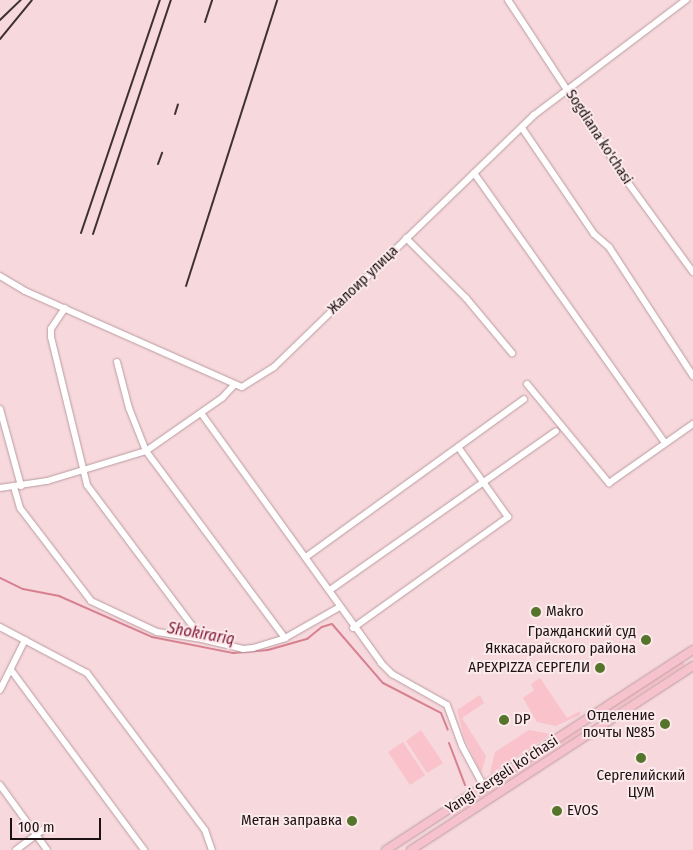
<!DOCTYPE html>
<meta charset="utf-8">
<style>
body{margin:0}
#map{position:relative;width:693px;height:850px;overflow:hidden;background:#f7d8dc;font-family:"Fira Sans Condensed",sans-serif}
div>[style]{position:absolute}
.green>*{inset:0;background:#fac2ca}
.stream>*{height:2px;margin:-1px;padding:0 1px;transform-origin:1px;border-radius:1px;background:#d78190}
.roads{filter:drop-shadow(0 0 1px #b99ca0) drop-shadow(0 0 1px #b99ca0)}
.minor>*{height:6px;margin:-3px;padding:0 3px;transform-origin:3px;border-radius:3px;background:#fff}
.major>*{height:8px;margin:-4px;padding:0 4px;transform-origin:4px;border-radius:4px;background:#f6c2cb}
.rail>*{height:2px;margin:-1px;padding:0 1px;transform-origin:1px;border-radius:1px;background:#3e3132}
.dots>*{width:14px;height:14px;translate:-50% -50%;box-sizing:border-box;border:2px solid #fce9eb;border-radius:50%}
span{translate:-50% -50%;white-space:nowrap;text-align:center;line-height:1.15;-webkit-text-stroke:4px #fce9eb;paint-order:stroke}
.street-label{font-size:15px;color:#1c1213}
.poi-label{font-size:15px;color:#1c1213}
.left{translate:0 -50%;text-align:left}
.right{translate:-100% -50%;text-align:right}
.water-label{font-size:16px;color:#7e1737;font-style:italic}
.scale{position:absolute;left:10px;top:818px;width:91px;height:22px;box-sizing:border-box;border:2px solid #1c1213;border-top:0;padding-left:6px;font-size:15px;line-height:18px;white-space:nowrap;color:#1c1213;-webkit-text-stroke:4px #fce9eb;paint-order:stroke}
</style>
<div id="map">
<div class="green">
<i style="clip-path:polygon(683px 661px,685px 665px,601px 719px,599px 716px)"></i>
<i style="clip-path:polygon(540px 678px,567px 718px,580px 711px,580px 715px,556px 726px,537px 722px,523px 698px,534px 690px,531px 684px)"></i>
<i style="clip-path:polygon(480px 695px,484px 703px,462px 718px,486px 756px,481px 773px,464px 737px,457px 710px)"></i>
<i style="clip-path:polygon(585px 726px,587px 729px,453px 816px,451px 813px)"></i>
<i style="clip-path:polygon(421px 730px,443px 763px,427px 773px,406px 741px)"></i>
<i style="clip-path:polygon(529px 730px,551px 734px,490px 774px,495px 752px)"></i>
<i style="clip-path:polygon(403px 742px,425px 775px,410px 785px,388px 752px)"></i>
</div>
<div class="stream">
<i style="left:0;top:578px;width:25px;rotate:26deg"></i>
<i style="left:23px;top:589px;width:37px;rotate:11deg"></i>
<i style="left:59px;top:596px;width:102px;rotate:23.8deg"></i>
<i style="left:152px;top:637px;width:83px;rotate:11.2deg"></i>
<i style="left:233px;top:653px;width:35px;rotate:-5deg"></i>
<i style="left:268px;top:650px;width:41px;rotate:-15.8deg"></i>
<i style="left:307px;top:639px;width:19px;rotate:-39deg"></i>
<i style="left:322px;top:627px;width:10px;rotate:-17deg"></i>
<i style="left:332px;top:624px;width:78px;rotate:49.2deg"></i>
<i style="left:383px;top:683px;width:65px;rotate:27.3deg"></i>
<i style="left:441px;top:713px;width:18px;rotate:68deg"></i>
<i style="left:449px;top:743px;width:45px;rotate:69.1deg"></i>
</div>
<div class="roads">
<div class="minor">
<i style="left:508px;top:0;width:220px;rotate:56.7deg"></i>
<i style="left:629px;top:184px;width:109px;rotate:54deg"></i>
<i style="left:522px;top:128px;width:128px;rotate:55.8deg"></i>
<i style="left:594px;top:234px;width:20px;rotate:41deg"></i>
<i style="left:609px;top:247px;width:154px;rotate:56.9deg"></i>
<i style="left:474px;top:173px;width:331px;rotate:54.7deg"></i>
<i style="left:406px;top:238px;width:85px;rotate:45deg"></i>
<i style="left:466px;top:298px;width:72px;rotate:50.1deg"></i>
<i style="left:0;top:276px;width:29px;rotate:31deg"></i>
<i style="left:25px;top:291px;width:237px;rotate:23.9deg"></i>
<i style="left:242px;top:387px;width:38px;rotate:-32deg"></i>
<i style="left:274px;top:367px;width:362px;rotate:-44.1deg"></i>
<i style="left:534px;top:115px;width:191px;rotate:-37.1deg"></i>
<i style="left:65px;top:308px;width:25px;rotate:124deg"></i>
<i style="left:51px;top:329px;width:8px;rotate:90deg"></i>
<i style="left:51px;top:337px;width:152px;rotate:76.3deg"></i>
<i style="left:87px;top:485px;width:192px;rotate:53.2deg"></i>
<i style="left:202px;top:639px;width:42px;rotate:13.7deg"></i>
<i style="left:243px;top:649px;width:10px;rotate:-6deg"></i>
<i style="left:253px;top:648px;width:34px;rotate:-17deg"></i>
<i style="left:285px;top:638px;width:61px;rotate:-29.5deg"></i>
<i style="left:117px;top:362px;width:48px;rotate:75.4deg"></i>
<i style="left:129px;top:408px;width:46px;rotate:68.4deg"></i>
<i style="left:146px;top:451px;width:233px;rotate:53.4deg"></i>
<i style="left:527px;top:384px;width:129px;rotate:50.4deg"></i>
<i style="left:609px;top:483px;width:103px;rotate:-35.1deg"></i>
<i style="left:0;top:409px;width:80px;rotate:74.7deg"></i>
<i style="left:201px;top:413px;width:308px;rotate:54.2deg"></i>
<i style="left:381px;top:663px;width:16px;rotate:45deg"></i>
<i style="left:392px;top:674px;width:63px;rotate:29.4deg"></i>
<i style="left:447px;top:705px;width:44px;rotate:69.9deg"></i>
<i style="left:462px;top:746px;width:47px;rotate:61.8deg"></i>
<i style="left:14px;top:487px;width:22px;rotate:74deg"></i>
<i style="left:20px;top:508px;width:117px;rotate:52.6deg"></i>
<i style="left:91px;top:601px;width:73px;rotate:25.2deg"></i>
<i style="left:157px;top:632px;width:46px;rotate:8.8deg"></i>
<i style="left:0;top:488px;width:48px;rotate:-8.5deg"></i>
<i style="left:47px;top:481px;width:103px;rotate:-16.9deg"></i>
<i style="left:146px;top:451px;width:93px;rotate:-34.9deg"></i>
<i style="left:222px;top:398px;width:19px;rotate:-47deg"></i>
<i style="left:306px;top:557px;width:269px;rotate:-35.9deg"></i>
<i style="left:330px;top:590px;width:276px;rotate:-35.1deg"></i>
<i style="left:0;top:627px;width:98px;rotate:27.9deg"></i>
<i style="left:87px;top:673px;width:196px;rotate:53.1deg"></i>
<i style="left:205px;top:830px;width:21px;rotate:71deg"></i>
<i style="left:353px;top:628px;width:191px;rotate:-35.6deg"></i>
<i style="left:508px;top:517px;width:86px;rotate:-125.5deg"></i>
<i style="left:11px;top:670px;width:224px;rotate:53.5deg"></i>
<i style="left:0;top:690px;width:56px;rotate:-63.4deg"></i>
<i style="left:0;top:785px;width:80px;rotate:54.1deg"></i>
<i style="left:16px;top:850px;width:39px;rotate:-37deg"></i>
</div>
<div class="major">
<i style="left:386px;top:850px;width:366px;rotate:-33.1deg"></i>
<i style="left:411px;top:850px;width:337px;rotate:-33.1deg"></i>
</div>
</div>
<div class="rail">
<i style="left:0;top:20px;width:29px;rotate:-44deg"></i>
<i style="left:205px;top:22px;width:23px;rotate:-72deg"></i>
<i style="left:0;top:39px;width:50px;rotate:-50.6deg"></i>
<i style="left:175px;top:114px;width:10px;rotate:-73deg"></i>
<i style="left:158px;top:164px;width:12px;rotate:-70deg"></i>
<i style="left:81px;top:233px;width:246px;rotate:-71.3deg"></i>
<i style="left:93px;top:234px;width:247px;rotate:-71.6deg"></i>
<i style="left:186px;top:286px;width:300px;rotate:-72.3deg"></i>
</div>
<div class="dots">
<i style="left:536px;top:612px;background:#55752b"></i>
<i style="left:646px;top:640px;background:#55752b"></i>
<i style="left:600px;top:668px;background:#55752b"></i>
<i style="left:504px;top:720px;background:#55752b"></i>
<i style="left:665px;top:724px;background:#55752b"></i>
<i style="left:641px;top:758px;background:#55752b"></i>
<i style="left:557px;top:811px;background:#55752b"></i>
<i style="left:352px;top:821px;background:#55752b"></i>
</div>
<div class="street-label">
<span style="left:599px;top:137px;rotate:57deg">Sogdiana ko'chasi</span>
<span style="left:363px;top:280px;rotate:-44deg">Жалоир улица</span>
<span style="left:502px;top:775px;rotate:-33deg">Yangi Sergeli ko'chasi</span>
</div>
<div class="poi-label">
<span class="left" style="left:546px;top:612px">Makro</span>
<span class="right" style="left:636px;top:640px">Гражданский суд<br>Яккасарайского района</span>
<span class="right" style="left:590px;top:668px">APEXPIZZA СЕРГЕЛИ</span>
<span class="right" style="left:655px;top:724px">Отделение<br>почты №85</span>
<span class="left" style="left:514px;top:720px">DP</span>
<span style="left:641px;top:784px">Сергелийский<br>ЦУМ</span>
<span class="left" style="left:567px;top:811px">EVOS</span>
<span class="right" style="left:342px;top:821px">Метан заправка</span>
</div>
<div class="water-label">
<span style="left:201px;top:634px;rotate:10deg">Shokirariq</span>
</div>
<div class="scale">100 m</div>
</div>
